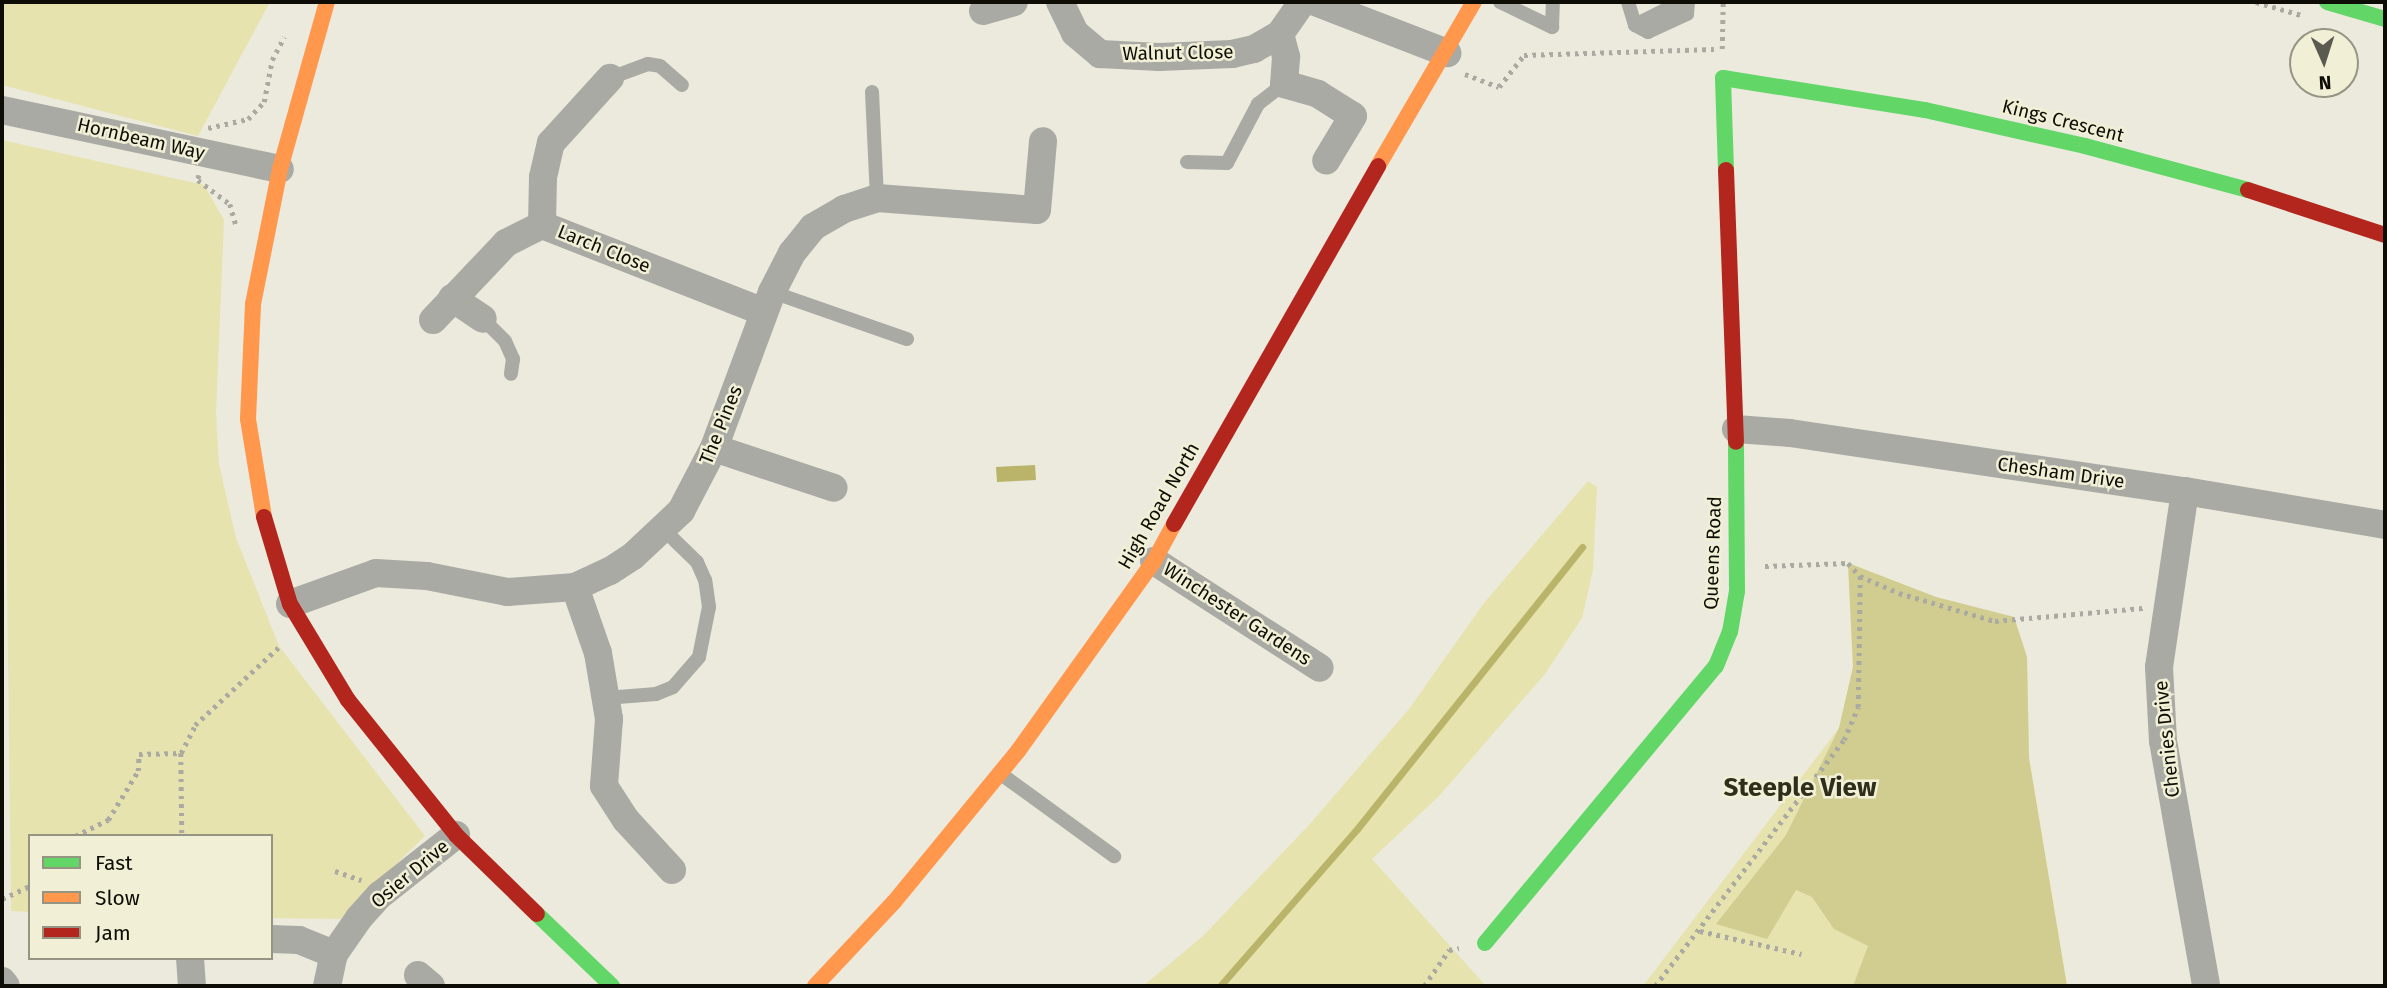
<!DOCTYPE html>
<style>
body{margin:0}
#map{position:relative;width:2387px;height:988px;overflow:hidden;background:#ebeadd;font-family:"Fira Sans",sans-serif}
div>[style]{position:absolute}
.green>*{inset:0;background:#e6e3ae}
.forest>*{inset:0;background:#d1cd91}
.water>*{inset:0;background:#b9b46a}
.stream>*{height:7px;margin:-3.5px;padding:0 3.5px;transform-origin:3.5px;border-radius:3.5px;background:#b9b46a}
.path>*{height:4.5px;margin-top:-2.25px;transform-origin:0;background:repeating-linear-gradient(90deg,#aaa9a2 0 3.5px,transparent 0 8.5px)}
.lane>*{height:14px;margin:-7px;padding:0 7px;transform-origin:7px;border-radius:7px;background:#aaaaa4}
.street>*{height:28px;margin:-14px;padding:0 14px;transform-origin:14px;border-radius:14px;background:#aaaaa4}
.fast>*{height:16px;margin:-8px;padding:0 8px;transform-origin:8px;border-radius:8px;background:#63d668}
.slow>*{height:16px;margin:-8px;padding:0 8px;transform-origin:8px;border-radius:8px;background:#ff974d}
.jam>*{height:16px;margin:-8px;padding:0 8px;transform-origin:8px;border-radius:8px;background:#b3261e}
span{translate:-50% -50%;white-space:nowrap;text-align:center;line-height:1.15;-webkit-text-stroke:5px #f1f0d7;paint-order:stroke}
.street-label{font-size:19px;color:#0d0d05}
.district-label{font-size:26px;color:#2f2e1a;font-weight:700}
.frame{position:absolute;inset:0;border:4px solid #0d0d05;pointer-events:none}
.legend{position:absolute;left:28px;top:834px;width:245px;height:126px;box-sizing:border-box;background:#f1f0d7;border:2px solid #969583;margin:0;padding:9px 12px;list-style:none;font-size:21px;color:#0d0d05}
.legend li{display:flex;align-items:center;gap:14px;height:35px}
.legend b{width:35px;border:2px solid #969583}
.north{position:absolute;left:2289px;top:28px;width:70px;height:70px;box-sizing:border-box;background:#f1f0d7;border:2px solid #969583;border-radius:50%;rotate:177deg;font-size:19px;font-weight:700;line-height:28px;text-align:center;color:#0d0d05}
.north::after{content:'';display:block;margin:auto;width:24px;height:32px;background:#5b5a51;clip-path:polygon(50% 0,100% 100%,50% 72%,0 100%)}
</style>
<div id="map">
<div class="green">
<i style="clip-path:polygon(2px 2px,270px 2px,198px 136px,2px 85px)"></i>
<i style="clip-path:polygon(2px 140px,204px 185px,224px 220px,216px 413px,219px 464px,236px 538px,279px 646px,425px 836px,340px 919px,271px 918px,271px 836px,30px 836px,30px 912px,11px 911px)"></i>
<i style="clip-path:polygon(1588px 481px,1597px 487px,1593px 570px,1582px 618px,1545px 674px,1439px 796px,1372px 859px,1486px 986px,1143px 986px,1202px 937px,1309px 825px,1409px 709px,1484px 603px)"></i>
<i style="clip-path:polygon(1848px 563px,1936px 597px,2014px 617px,2027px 657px,2029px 758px,2067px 986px,1643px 986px,1839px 728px,1853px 667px)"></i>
</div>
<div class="forest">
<i style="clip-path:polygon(1848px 563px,1936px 597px,2014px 617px,2027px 657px,2029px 758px,2067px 986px,1853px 986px,1868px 946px,1834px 929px,1812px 897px,1796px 890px,1767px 939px,1716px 924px,1786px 835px,1839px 728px,1853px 667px)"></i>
</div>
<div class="water">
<i style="clip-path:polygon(1035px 465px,1036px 480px,997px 482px,996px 467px)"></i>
</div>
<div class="stream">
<i style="left:1220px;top:986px;width:208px;rotate:-48.9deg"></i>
<i style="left:1357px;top:829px;width:361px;rotate:-51.4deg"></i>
</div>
<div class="path">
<i style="left:2256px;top:2px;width:47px;rotate:16.1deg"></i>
<i style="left:1722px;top:49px;width:47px;rotate:-88.8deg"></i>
<i style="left:1465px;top:74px;width:36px;rotate:21deg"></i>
<i style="left:1499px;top:87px;width:41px;rotate:-52deg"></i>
<i style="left:1524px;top:55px;width:190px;rotate:-1.8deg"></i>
<i style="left:208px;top:128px;width:41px;rotate:-12.7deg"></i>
<i style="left:248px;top:119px;width:23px;rotate:-47deg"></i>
<i style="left:264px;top:102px;width:43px;rotate:-79.2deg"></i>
<i style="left:272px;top:60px;width:26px;rotate:-62deg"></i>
<i style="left:199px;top:175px;width:5px;rotate:101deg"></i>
<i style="left:198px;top:180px;width:40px;rotate:37deg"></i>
<i style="left:230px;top:204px;width:22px;rotate:74deg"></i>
<i style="left:1765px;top:566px;width:83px;rotate:-2.1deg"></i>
<i style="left:1848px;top:563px;width:18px;rotate:47deg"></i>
<i style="left:1860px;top:576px;width:43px;rotate:23.6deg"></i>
<i style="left:1899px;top:593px;width:100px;rotate:16.3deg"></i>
<i style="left:1995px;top:621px;width:151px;rotate:-5deg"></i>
<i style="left:181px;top:753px;width:31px;rotate:-63deg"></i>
<i style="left:195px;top:725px;width:115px;rotate:-42.9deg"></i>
<i style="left:75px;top:836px;width:37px;rotate:-26deg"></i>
<i style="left:108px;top:820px;width:57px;rotate:-58.5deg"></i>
<i style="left:138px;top:771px;width:17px;rotate:-87deg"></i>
<i style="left:139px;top:754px;width:42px;rotate:-1.4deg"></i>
<i style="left:181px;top:753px;width:83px;rotate:89.3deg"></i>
<i style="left:335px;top:871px;width:28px;rotate:19deg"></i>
<i style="left:2px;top:899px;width:31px;rotate:-25deg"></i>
<i style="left:1700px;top:931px;width:104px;rotate:12.8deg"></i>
<i style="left:1424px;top:986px;width:44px;rotate:-55.2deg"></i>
<i style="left:1449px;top:950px;width:10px;rotate:-11deg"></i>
<i style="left:1655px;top:986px;width:310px;rotate:-52.5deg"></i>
<i style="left:1844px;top:740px;width:36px;rotate:-67deg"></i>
<i style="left:1858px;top:707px;width:131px;rotate:-89.1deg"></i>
</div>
<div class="lane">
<i style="left:1500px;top:2px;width:58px;rotate:25.7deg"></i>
<i style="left:1552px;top:27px;width:25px;rotate:-88deg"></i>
<i style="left:1628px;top:2px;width:24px;rotate:73deg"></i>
<i style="left:1635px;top:25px;width:51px;rotate:-26.6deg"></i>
<i style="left:1635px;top:25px;width:15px;rotate:28deg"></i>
<i style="left:1648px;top:32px;width:43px;rotate:-24.8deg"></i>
<i style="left:1687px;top:14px;width:12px;rotate:-85deg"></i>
<i style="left:610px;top:78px;width:40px;rotate:-20.2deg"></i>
<i style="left:648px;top:64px;width:12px;rotate:9deg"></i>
<i style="left:660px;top:66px;width:29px;rotate:41deg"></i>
<i style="left:872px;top:92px;width:106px;rotate:87.3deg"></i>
<i style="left:1187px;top:162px;width:40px;rotate:1.4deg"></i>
<i style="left:1227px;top:163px;width:67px;rotate:-62.3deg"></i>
<i style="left:1258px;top:104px;width:33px;rotate:-38deg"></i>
<i style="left:772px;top:292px;width:143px;rotate:19.2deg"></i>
<i style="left:483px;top:319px;width:31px;rotate:45deg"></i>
<i style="left:505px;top:341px;width:20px;rotate:66deg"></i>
<i style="left:513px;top:359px;width:15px;rotate:98deg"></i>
<i style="left:606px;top:698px;width:50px;rotate:-4.6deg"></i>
<i style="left:656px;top:694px;width:18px;rotate:-22deg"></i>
<i style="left:673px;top:687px;width:40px;rotate:-49deg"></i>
<i style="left:699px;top:657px;width:51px;rotate:-78.7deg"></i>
<i style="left:709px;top:607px;width:27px;rotate:-98deg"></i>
<i style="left:705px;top:580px;width:20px;rotate:-114deg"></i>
<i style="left:697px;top:562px;width:47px;rotate:-135.9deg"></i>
<i style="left:1001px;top:774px;width:140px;rotate:36deg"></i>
</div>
<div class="street">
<i style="left:1060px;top:2px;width:34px;rotate:64deg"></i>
<i style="left:1075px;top:33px;width:33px;rotate:40deg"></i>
<i style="left:1100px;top:54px;width:59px;rotate:2.9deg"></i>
<i style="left:1159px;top:57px;width:73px;rotate:-2.4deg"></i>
<i style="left:1232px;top:54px;width:23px;rotate:-13deg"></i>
<i style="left:1254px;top:49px;width:30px;rotate:-30deg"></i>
<i style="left:1280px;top:34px;width:39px;rotate:-55deg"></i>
<i style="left:1315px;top:2px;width:142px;rotate:21.1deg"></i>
<i style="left:983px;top:11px;width:32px;rotate:-16deg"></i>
<i style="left:1280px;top:34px;width:24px;rotate:75deg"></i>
<i style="left:1286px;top:57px;width:27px;rotate:94deg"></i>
<i style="left:1284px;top:84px;width:35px;rotate:16deg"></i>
<i style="left:1318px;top:94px;width:41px;rotate:32.2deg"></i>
<i style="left:1353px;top:116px;width:52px;rotate:121deg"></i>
<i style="left:2px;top:110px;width:284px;rotate:12deg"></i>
<i style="left:542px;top:225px;width:48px;rotate:-88.8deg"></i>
<i style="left:543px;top:177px;width:35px;rotate:-77deg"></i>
<i style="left:551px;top:143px;width:88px;rotate:-47.8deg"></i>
<i style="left:452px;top:298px;width:37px;rotate:34deg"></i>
<i style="left:433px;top:320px;width:106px;rotate:-46.5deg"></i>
<i style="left:506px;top:243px;width:40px;rotate:-26.6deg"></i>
<i style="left:542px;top:225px;width:238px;rotate:21.4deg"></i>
<i style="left:1736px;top:429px;width:54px;rotate:4.2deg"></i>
<i style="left:1790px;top:433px;width:399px;rotate:8.4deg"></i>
<i style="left:2185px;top:491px;width:203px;rotate:9.6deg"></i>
<i style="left:714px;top:448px;width:126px;rotate:18.4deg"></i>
<i style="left:2185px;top:491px;width:178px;rotate:98.4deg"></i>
<i style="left:2159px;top:667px;width:74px;rotate:86.9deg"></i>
<i style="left:2163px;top:741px;width:249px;rotate:80deg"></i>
<i style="left:1154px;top:561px;width:197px;rotate:32.8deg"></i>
<i style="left:575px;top:587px;width:70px;rotate:70.8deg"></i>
<i style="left:598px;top:653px;width:67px;rotate:80.5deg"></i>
<i style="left:609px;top:719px;width:67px;rotate:94.3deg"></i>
<i style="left:604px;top:786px;width:40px;rotate:57.1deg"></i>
<i style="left:626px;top:820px;width:68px;rotate:47.4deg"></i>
<i style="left:290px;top:604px;width:91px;rotate:-19.8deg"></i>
<i style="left:376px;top:573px;width:51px;rotate:3.4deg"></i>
<i style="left:427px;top:576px;width:82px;rotate:11.3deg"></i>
<i style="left:507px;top:592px;width:68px;rotate:-4.2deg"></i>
<i style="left:575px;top:587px;width:38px;rotate:-25deg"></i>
<i style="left:610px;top:571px;width:27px;rotate:-33deg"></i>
<i style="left:633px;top:556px;width:66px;rotate:-43.2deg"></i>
<i style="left:681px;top:511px;width:71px;rotate:-62.4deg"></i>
<i style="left:714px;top:448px;width:166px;rotate:-69.6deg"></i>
<i style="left:772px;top:292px;width:44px;rotate:-62.9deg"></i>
<i style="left:792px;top:253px;width:33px;rotate:-51deg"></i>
<i style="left:813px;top:227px;width:36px;rotate:-30deg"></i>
<i style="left:844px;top:209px;width:35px;rotate:-18deg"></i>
<i style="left:877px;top:198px;width:160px;rotate:4.3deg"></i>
<i style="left:1037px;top:210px;width:69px;rotate:-85deg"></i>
<i style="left:271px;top:939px;width:28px;rotate:2deg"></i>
<i style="left:299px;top:940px;width:38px;rotate:22deg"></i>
<i style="left:190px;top:958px;width:28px;rotate:86deg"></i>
<i style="left:418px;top:975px;width:17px;rotate:40deg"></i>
<i style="left:2px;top:981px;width:6px;rotate:51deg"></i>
<i style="left:327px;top:986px;width:33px;rotate:-78deg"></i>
<i style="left:334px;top:954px;width:44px;rotate:-55.2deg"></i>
<i style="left:359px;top:918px;width:31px;rotate:-48deg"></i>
<i style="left:380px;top:895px;width:97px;rotate:-38.3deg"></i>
</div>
<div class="fast">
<i style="left:2327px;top:2px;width:60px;rotate:16.3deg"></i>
<i style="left:1726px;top:170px;width:92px;rotate:-91.9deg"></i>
<i style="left:1723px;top:78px;width:205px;rotate:9deg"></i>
<i style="left:1925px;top:110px;width:164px;rotate:12.7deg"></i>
<i style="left:2085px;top:146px;width:169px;rotate:15.1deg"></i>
<i style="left:537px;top:914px;width:104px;rotate:43.8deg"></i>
<i style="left:1485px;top:943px;width:361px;rotate:-50.2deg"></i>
<i style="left:1716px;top:666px;width:37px;rotate:-68deg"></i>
<i style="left:1730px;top:632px;width:42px;rotate:-80.3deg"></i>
<i style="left:1737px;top:591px;width:149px;rotate:-90.4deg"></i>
</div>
<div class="slow">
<i style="left:1378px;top:166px;width:190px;rotate:-59.7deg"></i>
<i style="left:264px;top:517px;width:99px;rotate:-99.3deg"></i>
<i style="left:248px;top:419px;width:115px;rotate:-87.5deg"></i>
<i style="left:253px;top:304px;width:138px;rotate:-78.7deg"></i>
<i style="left:280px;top:169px;width:173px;rotate:-74.3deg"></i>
<i style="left:815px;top:986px;width:115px;rotate:-46.8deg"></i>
<i style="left:894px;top:902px;width:195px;rotate:-50.6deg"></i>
<i style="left:1018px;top:751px;width:234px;rotate:-54.4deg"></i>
<i style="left:1154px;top:561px;width:42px;rotate:-61.6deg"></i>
</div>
<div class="jam">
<i style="left:1726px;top:170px;width:272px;rotate:87.9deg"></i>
<i style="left:2248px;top:190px;width:144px;rotate:18.2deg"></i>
<i style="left:264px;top:517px;width:91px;rotate:73.4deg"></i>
<i style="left:290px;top:604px;width:112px;rotate:58.9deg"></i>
<i style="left:348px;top:700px;width:173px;rotate:51.3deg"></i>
<i style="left:456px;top:835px;width:113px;rotate:44.3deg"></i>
<i style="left:1174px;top:524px;width:412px;rotate:-60.3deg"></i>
</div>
<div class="street-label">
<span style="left:1178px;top:53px;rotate:-1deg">Walnut Close</span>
<span style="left:2063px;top:121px;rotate:14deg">Kings Crescent</span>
<span style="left:141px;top:139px;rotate:13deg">Hornbeam Way</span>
<span style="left:604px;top:249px;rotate:22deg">Larch Close</span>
<span style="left:721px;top:425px;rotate:-68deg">The Pines</span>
<span style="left:2061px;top:473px;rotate:8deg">Chesham Drive</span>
<span style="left:1159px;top:506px;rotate:-60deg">High Road North</span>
<span style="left:1713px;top:553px;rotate:-88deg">Queens Road</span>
<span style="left:1237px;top:614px;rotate:33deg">Winchester Gardens</span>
<span style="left:2167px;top:739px;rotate:-96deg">Chenies Drive</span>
<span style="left:410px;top:874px;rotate:-40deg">Osier Drive</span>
</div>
<div class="district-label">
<span style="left:1800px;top:788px">Steeple View</span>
</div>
<div class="frame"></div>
<ul class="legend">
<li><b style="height:9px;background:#63d668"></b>Fast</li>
<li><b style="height:9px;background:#ff974d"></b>Slow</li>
<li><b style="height:9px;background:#b3261e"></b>Jam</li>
</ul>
<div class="north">N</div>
</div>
